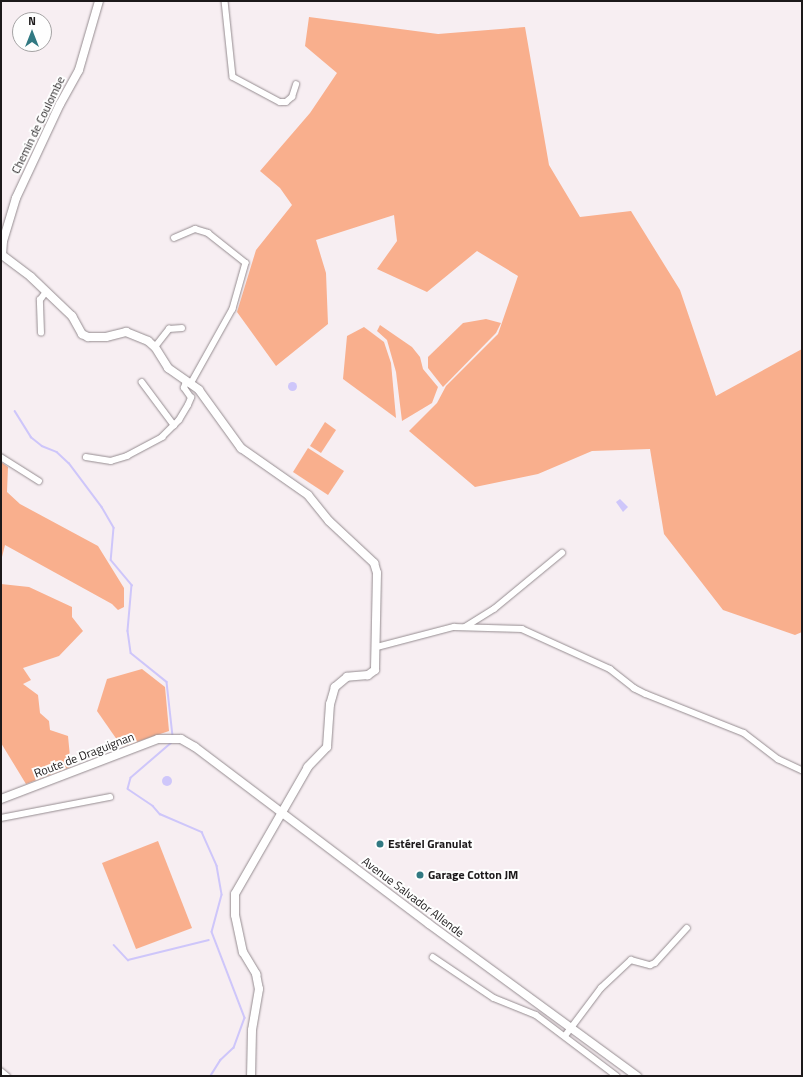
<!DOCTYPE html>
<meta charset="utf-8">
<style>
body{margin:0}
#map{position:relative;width:803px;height:1077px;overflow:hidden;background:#f7eef2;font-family:"Titillium Web",sans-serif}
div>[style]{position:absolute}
.green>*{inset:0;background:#f9af8d}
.water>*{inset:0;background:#cec6fa}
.round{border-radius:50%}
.stream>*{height:1.5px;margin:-0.75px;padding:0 0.75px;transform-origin:0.75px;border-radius:0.75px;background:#cec6fa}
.roads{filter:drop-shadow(0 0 1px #958c90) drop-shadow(0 0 1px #958c90)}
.street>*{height:5.5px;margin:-2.75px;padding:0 2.75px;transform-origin:2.75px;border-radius:2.75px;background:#fff}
.secondary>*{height:8px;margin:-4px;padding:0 4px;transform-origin:4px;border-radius:4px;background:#fff}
.dots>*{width:11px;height:11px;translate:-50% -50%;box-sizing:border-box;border:2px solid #fefefe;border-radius:50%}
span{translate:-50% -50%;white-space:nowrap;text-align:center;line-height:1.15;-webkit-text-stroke:4px #fefefe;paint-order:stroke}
.street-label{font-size:12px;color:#1c191a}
.poi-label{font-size:12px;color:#1c191a;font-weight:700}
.left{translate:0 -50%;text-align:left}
.frame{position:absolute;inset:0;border:2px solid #1c191a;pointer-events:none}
.north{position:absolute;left:12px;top:12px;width:40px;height:40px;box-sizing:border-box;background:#fefefe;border:1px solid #a4a2a3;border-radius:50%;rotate:0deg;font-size:11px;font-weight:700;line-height:16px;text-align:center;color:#1c191a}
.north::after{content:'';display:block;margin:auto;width:14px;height:18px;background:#317982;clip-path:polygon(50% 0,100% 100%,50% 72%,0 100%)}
</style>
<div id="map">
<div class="green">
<i style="clip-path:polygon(309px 17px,438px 34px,525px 27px,549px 165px,580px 217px,631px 211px,680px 290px,716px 396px,802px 349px,802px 632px,795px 635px,723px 610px,664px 534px,650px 449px,592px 451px,538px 474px,475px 487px,409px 431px,437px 403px,446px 386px,498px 334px,518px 276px,477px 251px,427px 292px,377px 269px,397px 241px,394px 215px,316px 240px,326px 273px,328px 324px,276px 366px,237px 312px,256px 250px,292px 205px,280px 188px,260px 171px,310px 113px,337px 73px,305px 46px)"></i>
<i style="clip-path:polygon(486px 319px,501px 323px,496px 333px,443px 387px,428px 368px,428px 357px,463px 323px)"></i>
<i style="clip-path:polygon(380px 325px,412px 347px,420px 357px,423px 369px,438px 387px,432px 403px,402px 421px,396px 372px,387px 340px,377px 331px)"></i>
<i style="clip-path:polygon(364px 327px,384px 342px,391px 363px,396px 418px,343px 379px,347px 336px)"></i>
<i style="clip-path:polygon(325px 422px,336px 430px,321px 453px,310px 446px)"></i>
<i style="clip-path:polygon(308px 448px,344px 471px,328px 495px,293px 472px)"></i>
<i style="clip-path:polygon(1px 462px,8px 467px,7px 492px,20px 504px,98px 546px,124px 588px,124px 607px,118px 610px,112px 604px,5px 545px,1px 561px)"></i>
<i style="clip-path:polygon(1px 584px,29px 587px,72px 607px,72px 617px,83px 631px,59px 656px,23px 668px,31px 680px,23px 684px,38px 695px,40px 713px,49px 721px,50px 730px,68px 736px,71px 767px,26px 784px,1px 743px)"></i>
<i style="clip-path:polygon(142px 669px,165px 687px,169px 731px,122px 747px,97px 711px,107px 679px)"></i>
<i style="clip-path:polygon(158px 841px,192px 928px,136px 949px,102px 863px)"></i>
</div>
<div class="water">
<i class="round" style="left:287.5px;top:381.5px;width:9px;height:9px"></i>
<i style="clip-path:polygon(620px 499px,628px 507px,623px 512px,616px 502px)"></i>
<i class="round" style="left:162px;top:776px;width:10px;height:10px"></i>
</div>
<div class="stream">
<i style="left:15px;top:411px;width:31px;rotate:58deg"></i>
<i style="left:31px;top:437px;width:14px;rotate:39deg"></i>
<i style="left:42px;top:446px;width:16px;rotate:22deg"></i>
<i style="left:57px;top:452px;width:16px;rotate:43deg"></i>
<i style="left:69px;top:463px;width:55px;rotate:53.1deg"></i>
<i style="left:102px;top:507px;width:24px;rotate:60deg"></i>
<i style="left:114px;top:528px;width:32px;rotate:95deg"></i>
<i style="left:111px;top:560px;width:33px;rotate:50deg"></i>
<i style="left:132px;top:585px;width:46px;rotate:95deg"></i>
<i style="left:128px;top:631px;width:22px;rotate:82deg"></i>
<i style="left:131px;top:653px;width:46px;rotate:38.9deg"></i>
<i style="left:167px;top:682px;width:54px;rotate:83.7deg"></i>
<i style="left:173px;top:742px;width:55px;rotate:139.4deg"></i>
<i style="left:131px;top:778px;width:11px;rotate:105deg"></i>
<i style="left:128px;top:789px;width:30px;rotate:34deg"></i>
<i style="left:153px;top:806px;width:11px;rotate:49deg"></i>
<i style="left:160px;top:814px;width:46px;rotate:23.2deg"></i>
<i style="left:202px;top:832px;width:37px;rotate:66deg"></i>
<i style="left:217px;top:866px;width:29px;rotate:80deg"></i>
<i style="left:222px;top:895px;width:38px;rotate:105deg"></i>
<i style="left:212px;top:932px;width:92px;rotate:69deg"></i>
<i style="left:245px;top:1018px;width:32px;rotate:110deg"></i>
<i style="left:234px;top:1048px;width:18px;rotate:137deg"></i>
<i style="left:221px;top:1060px;width:19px;rotate:122deg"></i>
<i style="left:114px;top:945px;width:21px;rotate:47deg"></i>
<i style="left:128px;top:960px;width:83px;rotate:-13.9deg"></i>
</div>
<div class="roads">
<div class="street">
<i style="left:225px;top:1px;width:76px;rotate:84deg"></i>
<i style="left:233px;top:77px;width:53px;rotate:28deg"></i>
<i style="left:280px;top:102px;width:6px"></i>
<i style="left:286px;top:102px;width:8px;rotate:-40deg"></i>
<i style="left:292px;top:97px;width:13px;rotate:-72deg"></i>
<i style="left:174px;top:238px;width:23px;rotate:-23deg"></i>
<i style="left:195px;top:229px;width:14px;rotate:17deg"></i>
<i style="left:208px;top:233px;width:48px;rotate:38.3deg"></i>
<i style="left:246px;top:263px;width:48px;rotate:105.8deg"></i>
<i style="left:233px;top:309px;width:86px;rotate:119.2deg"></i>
<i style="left:41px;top:333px;width:33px;rotate:-92deg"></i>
<i style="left:40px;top:300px;width:10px;rotate:-53deg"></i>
<i style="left:155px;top:347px;width:23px;rotate:-52deg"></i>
<i style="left:169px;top:329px;width:13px;rotate:-4deg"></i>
<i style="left:142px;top:382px;width:54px;rotate:53.3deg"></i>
<i style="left:1px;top:457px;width:45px;rotate:32.3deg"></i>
<i style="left:86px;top:457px;width:25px;rotate:9deg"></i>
<i style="left:111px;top:461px;width:17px;rotate:-17deg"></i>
<i style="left:127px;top:456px;width:40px;rotate:-28deg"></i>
<i style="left:162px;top:437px;width:24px;rotate:-45deg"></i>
<i style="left:179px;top:420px;width:17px;rotate:-59deg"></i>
<i style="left:188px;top:405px;width:8px;rotate:-67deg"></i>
<i style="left:191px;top:398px;width:12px;rotate:-125deg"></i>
<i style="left:184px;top:388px;width:7px;rotate:-74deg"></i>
<i style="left:465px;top:627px;width:34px;rotate:-32deg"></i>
<i style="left:494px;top:609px;width:88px;rotate:-39.5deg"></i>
<i style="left:377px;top:647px;width:80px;rotate:-14.6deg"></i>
<i style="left:454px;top:627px;width:68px;rotate:1.7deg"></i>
<i style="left:522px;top:629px;width:97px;rotate:24.4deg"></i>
<i style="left:610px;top:669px;width:31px;rotate:38deg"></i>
<i style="left:634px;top:688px;width:13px;rotate:27deg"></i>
<i style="left:646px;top:694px;width:105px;rotate:21.7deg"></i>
<i style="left:744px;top:733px;width:43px;rotate:37.4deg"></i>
<i style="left:778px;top:759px;width:26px;rotate:25deg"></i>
<i style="left:1px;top:818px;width:111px;rotate:-10.9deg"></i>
<i style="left:433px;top:957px;width:73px;rotate:33.9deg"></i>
<i style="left:494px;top:998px;width:45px;rotate:22deg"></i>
<i style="left:536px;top:1015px;width:101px;rotate:37deg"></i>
<i style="left:565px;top:1036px;width:60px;rotate:-53.1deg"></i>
<i style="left:601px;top:988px;width:41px;rotate:-43deg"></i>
<i style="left:631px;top:960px;width:20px;rotate:15deg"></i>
<i style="left:650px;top:965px;width:5px;rotate:-22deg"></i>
<i style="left:655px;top:963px;width:47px;rotate:-47.6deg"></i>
<i style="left:1px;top:1071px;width:8px;rotate:40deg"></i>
</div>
<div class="secondary">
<i style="left:99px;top:1px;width:72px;rotate:106.2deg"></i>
<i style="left:79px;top:70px;width:39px;rotate:119deg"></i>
<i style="left:60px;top:104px;width:104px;rotate:115.1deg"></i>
<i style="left:16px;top:198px;width:45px;rotate:106.8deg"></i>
<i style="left:3px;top:241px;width:14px;rotate:94deg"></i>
<i style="left:2px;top:255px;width:36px;rotate:37deg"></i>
<i style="left:31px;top:277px;width:57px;rotate:43.6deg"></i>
<i style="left:72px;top:316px;width:21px;rotate:61deg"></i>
<i style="left:82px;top:334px;width:7px;rotate:27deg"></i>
<i style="left:88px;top:337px;width:18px"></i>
<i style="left:106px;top:337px;width:21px;rotate:-14deg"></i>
<i style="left:126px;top:332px;width:24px;rotate:22deg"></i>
<i style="left:148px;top:341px;width:9px;rotate:41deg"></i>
<i style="left:155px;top:347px;width:25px;rotate:58deg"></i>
<i style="left:168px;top:368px;width:38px;rotate:35deg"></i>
<i style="left:199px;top:390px;width:72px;rotate:54.1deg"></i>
<i style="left:241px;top:448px;width:82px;rotate:35deg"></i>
<i style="left:308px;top:495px;width:33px;rotate:51deg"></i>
<i style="left:329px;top:521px;width:62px;rotate:43deg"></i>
<i style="left:374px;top:563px;width:10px;rotate:73deg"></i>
<i style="left:377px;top:573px;width:97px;rotate:91.2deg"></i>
<i style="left:375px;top:670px;width:9px;rotate:144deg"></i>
<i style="left:368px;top:675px;width:21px;rotate:175deg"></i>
<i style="left:347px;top:677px;width:16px;rotate:140deg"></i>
<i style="left:335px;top:687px;width:18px;rotate:106deg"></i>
<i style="left:330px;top:704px;width:43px;rotate:94deg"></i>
<i style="left:327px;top:747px;width:28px;rotate:134deg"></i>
<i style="left:308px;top:767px;width:146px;rotate:119.9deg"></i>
<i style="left:235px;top:894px;width:21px;rotate:90deg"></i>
<i style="left:235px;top:915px;width:38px;rotate:78deg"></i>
<i style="left:243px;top:952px;width:26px;rotate:59deg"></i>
<i style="left:256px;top:974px;width:15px;rotate:79deg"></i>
<i style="left:259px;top:989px;width:42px;rotate:99.7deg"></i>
<i style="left:252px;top:1030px;width:46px;rotate:91.2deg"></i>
<i style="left:1px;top:799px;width:168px;rotate:-20.9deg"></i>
<i style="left:158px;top:739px;width:23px"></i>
<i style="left:181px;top:739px;width:16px;rotate:30deg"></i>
<i style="left:195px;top:747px;width:293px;rotate:37.1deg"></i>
<i style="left:429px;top:924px;width:258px;rotate:36.2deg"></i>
</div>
</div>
<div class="dots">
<i style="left:380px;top:844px;background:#317982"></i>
<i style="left:420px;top:875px;background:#317982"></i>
</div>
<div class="street-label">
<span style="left:38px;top:125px;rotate:-64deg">Chemin de Coulombe</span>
<span style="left:84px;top:755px;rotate:-21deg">Route de Draguignan</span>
<span style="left:413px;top:897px;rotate:37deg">Avenue Salvador Allende</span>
</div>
<div class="poi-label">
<span class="left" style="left:388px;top:844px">Estérel Granulat</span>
<span class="left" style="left:428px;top:875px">Garage Cotton JM</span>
</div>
<div class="frame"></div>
<div class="north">N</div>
</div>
